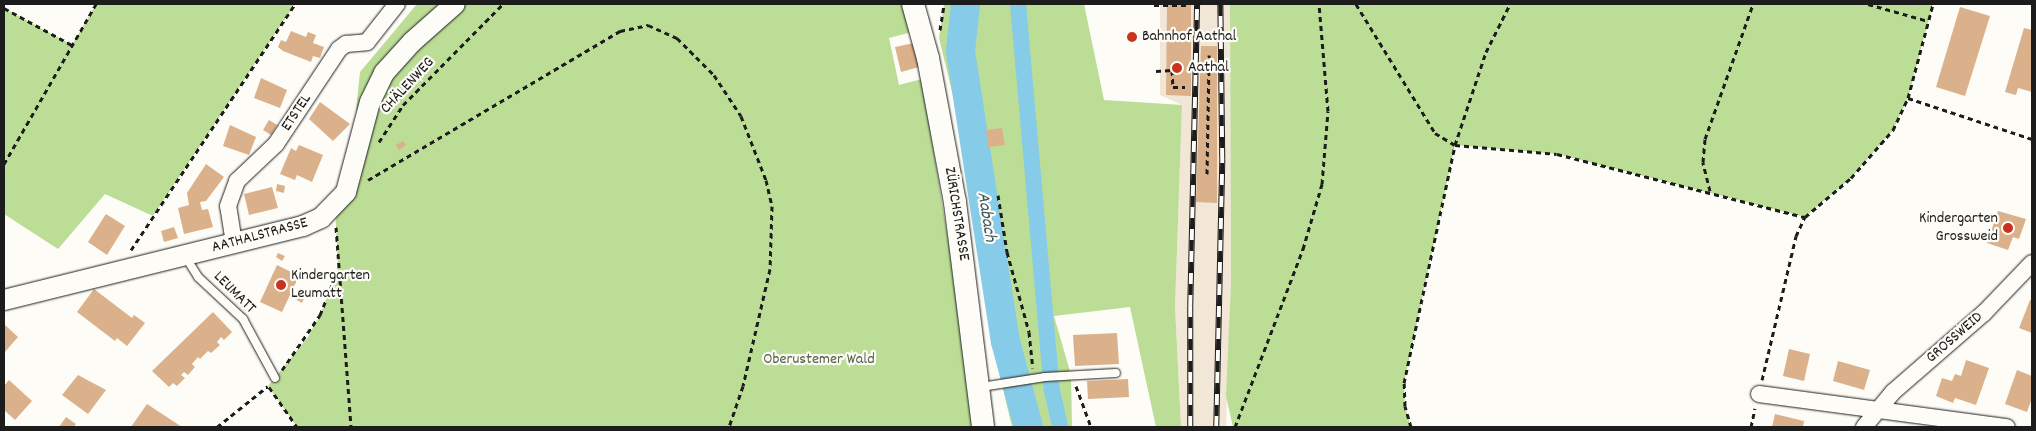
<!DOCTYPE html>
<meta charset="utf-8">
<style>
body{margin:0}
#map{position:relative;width:2036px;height:431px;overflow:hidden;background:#fdfcf7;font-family:Dekko,sans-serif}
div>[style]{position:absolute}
.built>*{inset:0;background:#f2e6d7}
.green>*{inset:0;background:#bbdd96}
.canal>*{height:16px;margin:-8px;padding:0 8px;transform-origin:8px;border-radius:8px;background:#86cbe7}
.river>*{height:29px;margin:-14.5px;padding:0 14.5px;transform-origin:14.5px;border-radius:14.5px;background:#86cbe7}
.building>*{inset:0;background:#dab18b}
.path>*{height:3px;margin-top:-1.5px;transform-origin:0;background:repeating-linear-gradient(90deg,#1c1c1c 0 5px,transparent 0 9px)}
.roads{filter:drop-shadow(0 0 1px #1c1c1c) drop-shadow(0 0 1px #1c1c1c)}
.service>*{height:8px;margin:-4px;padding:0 4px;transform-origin:4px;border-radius:4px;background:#fdfcf7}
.minor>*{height:16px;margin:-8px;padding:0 8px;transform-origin:8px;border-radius:8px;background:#fdfcf7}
.tertiary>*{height:20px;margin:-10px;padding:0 10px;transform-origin:10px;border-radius:10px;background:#fdfcf7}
.secondary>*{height:22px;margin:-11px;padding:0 11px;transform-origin:11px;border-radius:11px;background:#fdfcf7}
.rail>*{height:5.5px;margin-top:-2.75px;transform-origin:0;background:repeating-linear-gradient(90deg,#fdfcf7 0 11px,#1c1c1c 0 22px);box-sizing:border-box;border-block:1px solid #1c1c1c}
.dots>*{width:14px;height:14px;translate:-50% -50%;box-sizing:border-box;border:2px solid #fdfcf7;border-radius:50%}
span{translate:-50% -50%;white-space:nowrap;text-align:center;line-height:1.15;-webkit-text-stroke:4.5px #fdfcf7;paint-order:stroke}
.poi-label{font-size:16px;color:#1c1c1c}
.left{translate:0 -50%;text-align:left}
.right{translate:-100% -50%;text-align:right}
.street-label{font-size:16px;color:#1c1c1c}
.park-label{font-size:16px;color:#546047}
.water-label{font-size:18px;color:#415963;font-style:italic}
.frame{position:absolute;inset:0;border:5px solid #1c1c1c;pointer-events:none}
</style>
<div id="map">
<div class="built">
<i style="clip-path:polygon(1160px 4px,1230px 4px,1231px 282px,1226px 427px,1181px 427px,1175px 307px,1182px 105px,1160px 95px)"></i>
</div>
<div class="green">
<i style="clip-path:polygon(96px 4px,295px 4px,153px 216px,105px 194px,58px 249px,4px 214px,4px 8px,72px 45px)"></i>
<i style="clip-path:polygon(417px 4px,913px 4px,920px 30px,889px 38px,899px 85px,922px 79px,957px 295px,972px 427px,297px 427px,268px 386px,308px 337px,320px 315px,338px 269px,335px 206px,365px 118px,356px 110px,360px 72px)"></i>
<i style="clip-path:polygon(944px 4px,1084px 4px,1104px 100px,1182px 105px,1175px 307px,1181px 427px,1156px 427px,1130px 307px,1054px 316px,1071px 375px,1072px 427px,1012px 427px,993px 347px,955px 104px,939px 38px)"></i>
<i style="clip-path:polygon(1230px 4px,1933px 4px,1908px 98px,1893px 130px,1851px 178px,1805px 217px,1557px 154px,1455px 145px,1404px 383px,1405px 406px,1411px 427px,1233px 427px,1226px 396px,1231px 282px)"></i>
</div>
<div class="canal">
<i style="left:1018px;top:4px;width:388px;rotate:85deg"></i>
<i style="left:1052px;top:391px;width:37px;rotate:77deg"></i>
</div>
<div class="river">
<i style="left:965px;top:4px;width:47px;rotate:96.1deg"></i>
<i style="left:960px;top:51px;width:293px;rotate:81.2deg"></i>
<i style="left:1005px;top:341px;width:89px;rotate:75deg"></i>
</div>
<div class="building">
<i style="clip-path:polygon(1167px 4px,1191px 4px,1191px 96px,1166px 95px)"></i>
<i style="clip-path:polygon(1960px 7px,1990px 16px,1965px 96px,1936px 87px)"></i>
<i style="clip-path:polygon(2024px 28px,2032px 30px,2032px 92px,2018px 88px,2016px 95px,2005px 92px)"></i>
<i style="clip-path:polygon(291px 31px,306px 37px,308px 32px,316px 35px,313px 43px,324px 47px,320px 58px,313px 56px,311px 62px,283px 51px,278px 47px,281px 40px,286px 42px)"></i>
<i style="clip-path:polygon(914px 43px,919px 67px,901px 72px,895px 47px)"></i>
<i style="clip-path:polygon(1201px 46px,1217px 46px,1217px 203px,1196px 202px)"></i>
<i style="clip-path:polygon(261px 78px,287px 90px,280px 108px,254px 98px)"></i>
<i style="clip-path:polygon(320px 102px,350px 124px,333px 141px,309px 119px)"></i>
<i style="clip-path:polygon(269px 120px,277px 125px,271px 135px,263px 130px)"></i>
<i style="clip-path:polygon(230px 125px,256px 137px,249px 155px,223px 146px)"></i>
<i style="clip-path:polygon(1002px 128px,1005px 145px,988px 147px,986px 130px)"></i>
<i style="clip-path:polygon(403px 141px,406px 145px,399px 150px,396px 145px)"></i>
<i style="clip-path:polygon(299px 145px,323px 155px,312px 182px,297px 175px,295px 180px,280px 174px,291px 148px,296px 151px)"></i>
<i style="clip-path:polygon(206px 164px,224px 177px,206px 201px,200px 202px,202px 210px,208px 209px,213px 227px,184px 234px,178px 208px,189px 205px,187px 193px)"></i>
<i style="clip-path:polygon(277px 184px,285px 186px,284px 193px,276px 191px)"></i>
<i style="clip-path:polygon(272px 187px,278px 208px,249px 215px,244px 194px)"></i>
<i style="clip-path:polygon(1998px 211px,2026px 219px,2019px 239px,2013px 237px,2008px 250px,1987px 243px)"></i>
<i style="clip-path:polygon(106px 214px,125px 226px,107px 255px,88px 242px)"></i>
<i style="clip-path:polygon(174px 227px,178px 238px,164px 242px,161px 231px)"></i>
<i style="clip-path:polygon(278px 253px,285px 256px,282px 261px,276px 257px)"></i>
<i style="clip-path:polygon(277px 265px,299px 276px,282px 312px,260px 302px)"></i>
<i style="clip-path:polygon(300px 288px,307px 291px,302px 303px,295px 299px)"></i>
<i style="clip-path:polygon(94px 289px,132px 318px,134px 315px,145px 323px,127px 346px,117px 338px,115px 341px,77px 312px)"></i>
<i style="clip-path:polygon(2030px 300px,2032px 301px,2032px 333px,2019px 328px)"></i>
<i style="clip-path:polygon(213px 312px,232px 332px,224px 340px,221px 337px,217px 342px,220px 345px,211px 353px,208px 351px,200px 359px,198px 357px,192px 364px,195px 367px,188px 375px,184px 372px,181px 375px,185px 378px,177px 386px,173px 383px,169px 387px,152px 371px)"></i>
<i style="clip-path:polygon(4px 324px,18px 337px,4px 353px)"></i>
<i style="clip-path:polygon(1117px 333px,1119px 364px,1075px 366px,1073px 335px)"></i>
<i style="clip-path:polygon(1789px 349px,1810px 354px,1804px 381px,1783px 376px)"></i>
<i style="clip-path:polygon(1966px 360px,1989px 368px,1976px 405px,1955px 398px,1953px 403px,1936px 396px,1942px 378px,1952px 381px,1955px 374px,1961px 376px)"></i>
<i style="clip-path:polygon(1838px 361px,1870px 370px,1864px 390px,1833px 381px)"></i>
<i style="clip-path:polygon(2017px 370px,2032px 376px,2032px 398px,2027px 412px,2005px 404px)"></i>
<i style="clip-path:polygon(78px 375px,106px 390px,88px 414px,62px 395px)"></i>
<i style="clip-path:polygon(1128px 379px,1129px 397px,1088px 399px,1087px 381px)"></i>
<i style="clip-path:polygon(9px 380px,32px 401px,15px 420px,4px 410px,4px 386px)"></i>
<i style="clip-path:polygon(147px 404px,182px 427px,131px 427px)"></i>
<i style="clip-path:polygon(1775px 414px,1804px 421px,1803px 427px,1772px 427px)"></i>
<i style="clip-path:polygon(66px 417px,76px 424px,73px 427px,59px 427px)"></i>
</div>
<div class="path">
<i style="left:1356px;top:4px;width:151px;rotate:58.5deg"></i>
<i style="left:1435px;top:133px;width:23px;rotate:31deg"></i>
<i style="left:1455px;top:145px;width:102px;rotate:5deg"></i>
<i style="left:1557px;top:154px;width:256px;rotate:14.3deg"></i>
<i style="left:1868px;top:4px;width:62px;rotate:15.8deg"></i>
<i style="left:1154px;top:5px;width:32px"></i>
<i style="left:4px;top:8px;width:77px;rotate:28.6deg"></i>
<i style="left:940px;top:30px;width:26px;rotate:-81deg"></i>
<i style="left:1156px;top:71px;width:16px;rotate:-4deg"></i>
<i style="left:1172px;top:70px;width:17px;rotate:87deg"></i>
<i style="left:1173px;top:87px;width:12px"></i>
<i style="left:1908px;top:98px;width:131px;rotate:18.3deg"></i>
<i style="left:379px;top:142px;width:44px;rotate:-57deg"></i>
<i style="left:403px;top:105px;width:142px;rotate:-45.3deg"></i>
<i style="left:4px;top:164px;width:185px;rotate:-60.1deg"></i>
<i style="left:1207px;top:174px;width:119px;rotate:-89deg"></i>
<i style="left:368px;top:180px;width:293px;rotate:-30.6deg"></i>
<i style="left:620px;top:31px;width:29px;rotate:-12deg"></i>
<i style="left:648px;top:25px;width:32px;rotate:24deg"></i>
<i style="left:677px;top:38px;width:52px;rotate:45deg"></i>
<i style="left:714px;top:75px;width:49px;rotate:56.6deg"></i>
<i style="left:741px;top:116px;width:69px;rotate:68.7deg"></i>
<i style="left:766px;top:180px;width:27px;rotate:77deg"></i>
<i style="left:772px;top:206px;width:63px;rotate:91.8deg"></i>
<i style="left:770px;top:269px;width:120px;rotate:103deg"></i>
<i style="left:743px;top:386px;width:43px;rotate:108.9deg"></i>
<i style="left:1710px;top:191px;width:30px;rotate:-104deg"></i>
<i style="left:1703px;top:162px;width:23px;rotate:-85deg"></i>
<i style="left:1705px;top:139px;width:143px;rotate:-70.4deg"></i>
<i style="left:998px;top:195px;width:58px;rotate:81deg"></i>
<i style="left:1007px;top:252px;width:83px;rotate:74.6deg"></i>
<i style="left:1029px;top:332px;width:36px;rotate:84deg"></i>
<i style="left:336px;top:227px;width:201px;rotate:85.7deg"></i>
<i style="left:131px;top:250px;width:296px;rotate:-56.3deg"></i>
<i style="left:282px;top:370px;width:67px;rotate:-55.4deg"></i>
<i style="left:320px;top:315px;width:46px;rotate:-68.4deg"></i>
<i style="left:1762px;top:380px;width:148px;rotate:-76.7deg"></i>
<i style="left:1796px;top:236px;width:21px;rotate:-65deg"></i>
<i style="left:1805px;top:217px;width:60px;rotate:-40.3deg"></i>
<i style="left:1851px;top:178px;width:64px;rotate:-48.8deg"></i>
<i style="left:1893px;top:130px;width:35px;rotate:-65deg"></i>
<i style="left:1908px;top:98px;width:97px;rotate:-75.1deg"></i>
<i style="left:1076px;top:386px;width:44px;rotate:69.9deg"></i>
<i style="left:269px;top:387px;width:49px;rotate:55deg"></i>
<i style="left:217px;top:427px;width:65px;rotate:-38.8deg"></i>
<i style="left:1235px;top:427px;width:191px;rotate:-69.1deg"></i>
<i style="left:1303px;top:249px;width:68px;rotate:-73.7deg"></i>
<i style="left:1322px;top:184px;width:73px;rotate:-85.3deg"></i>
<i style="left:1328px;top:111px;width:107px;rotate:-94.8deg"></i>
<i style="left:1411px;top:427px;width:22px;rotate:-106deg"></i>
<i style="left:1405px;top:406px;width:23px;rotate:-92deg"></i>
<i style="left:1404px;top:383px;width:243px;rotate:-77.9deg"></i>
<i style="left:1455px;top:145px;width:98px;rotate:-71.6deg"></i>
<i style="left:1486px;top:52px;width:54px;rotate:-63.4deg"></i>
<i style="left:1751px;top:427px;width:19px;rotate:-78deg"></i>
</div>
<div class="roads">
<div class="service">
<i style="left:185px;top:256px;width:25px;rotate:58deg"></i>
<i style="left:198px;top:277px;width:62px;rotate:43deg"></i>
<i style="left:243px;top:319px;width:67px;rotate:61.5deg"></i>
<i style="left:981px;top:387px;width:65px;rotate:-8.9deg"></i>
<i style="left:1045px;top:377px;width:71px;rotate:-3.2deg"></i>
</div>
<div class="minor">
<i style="left:234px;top:243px;width:37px;rotate:-99deg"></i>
<i style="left:228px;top:206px;width:27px;rotate:-70deg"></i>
<i style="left:237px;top:181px;width:54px;rotate:-43.5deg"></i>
<i style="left:276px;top:144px;width:114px;rotate:-56.4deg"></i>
<i style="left:339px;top:49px;width:9px;rotate:-36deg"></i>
<i style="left:346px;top:44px;width:21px;rotate:-5deg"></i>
<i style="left:367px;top:42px;width:48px;rotate:-51.7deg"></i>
<i style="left:1759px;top:394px;width:250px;rotate:7.6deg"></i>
<i style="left:1864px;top:427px;width:45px;rotate:-50.4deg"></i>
<i style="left:1893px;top:392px;width:121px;rotate:-41deg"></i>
<i style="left:1984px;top:313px;width:69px;rotate:-46.2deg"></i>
</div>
<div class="tertiary">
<i style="left:4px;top:300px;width:308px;rotate:-13.9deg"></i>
<i style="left:303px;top:226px;width:20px;rotate:-24deg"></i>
<i style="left:321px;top:218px;width:36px;rotate:-46deg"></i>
<i style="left:346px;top:192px;width:93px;rotate:-75.1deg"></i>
<i style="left:370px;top:102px;width:32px;rotate:-64deg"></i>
<i style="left:384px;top:73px;width:42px;rotate:-47.9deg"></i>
<i style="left:412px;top:42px;width:57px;rotate:-41.5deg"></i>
</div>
<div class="secondary">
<i style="left:913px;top:4px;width:56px;rotate:74.5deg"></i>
<i style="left:928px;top:58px;width:147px;rotate:79.4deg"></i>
<i style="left:955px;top:202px;width:227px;rotate:82.9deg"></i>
</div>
</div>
<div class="rail">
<i style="left:1190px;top:427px;width:121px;rotate:-90deg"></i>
<i style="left:1190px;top:306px;width:302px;rotate:-88.7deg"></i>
<i style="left:1216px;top:427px;width:268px;rotate:-88.7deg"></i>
<i style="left:1222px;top:159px;width:155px;rotate:-90.7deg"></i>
</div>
<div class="dots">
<i style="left:1132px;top:37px;background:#c8321e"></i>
<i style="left:1177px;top:68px;background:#c8321e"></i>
<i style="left:2008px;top:228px;background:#c8321e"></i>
<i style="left:281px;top:285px;background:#c8321e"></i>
</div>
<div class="poi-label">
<span class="left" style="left:1142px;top:37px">Bahnhof Aathal</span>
<span class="left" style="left:1188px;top:68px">Aathal</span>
<span class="right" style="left:1998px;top:228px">Kindergarten<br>Grossweid</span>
<span class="left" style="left:291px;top:285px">Kindergarten<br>Leumatt</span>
</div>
<div class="street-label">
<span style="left:408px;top:86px;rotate:-47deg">CHÄLENWEG</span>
<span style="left:297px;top:113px;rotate:-56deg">ETSTEL</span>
<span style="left:956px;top:214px;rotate:81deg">ZÜRICHSTRASSE</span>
<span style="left:260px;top:236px;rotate:-15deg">AATHALSTRASSE</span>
<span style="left:234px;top:293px;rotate:45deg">LEUMATT</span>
<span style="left:1955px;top:338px;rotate:-41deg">GROSSWEID</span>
</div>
<div class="park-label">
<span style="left:819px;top:360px">Oberustemer Wald</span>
</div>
<div class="water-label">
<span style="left:985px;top:217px;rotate:81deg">Aabach</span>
</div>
<div class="frame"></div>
</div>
